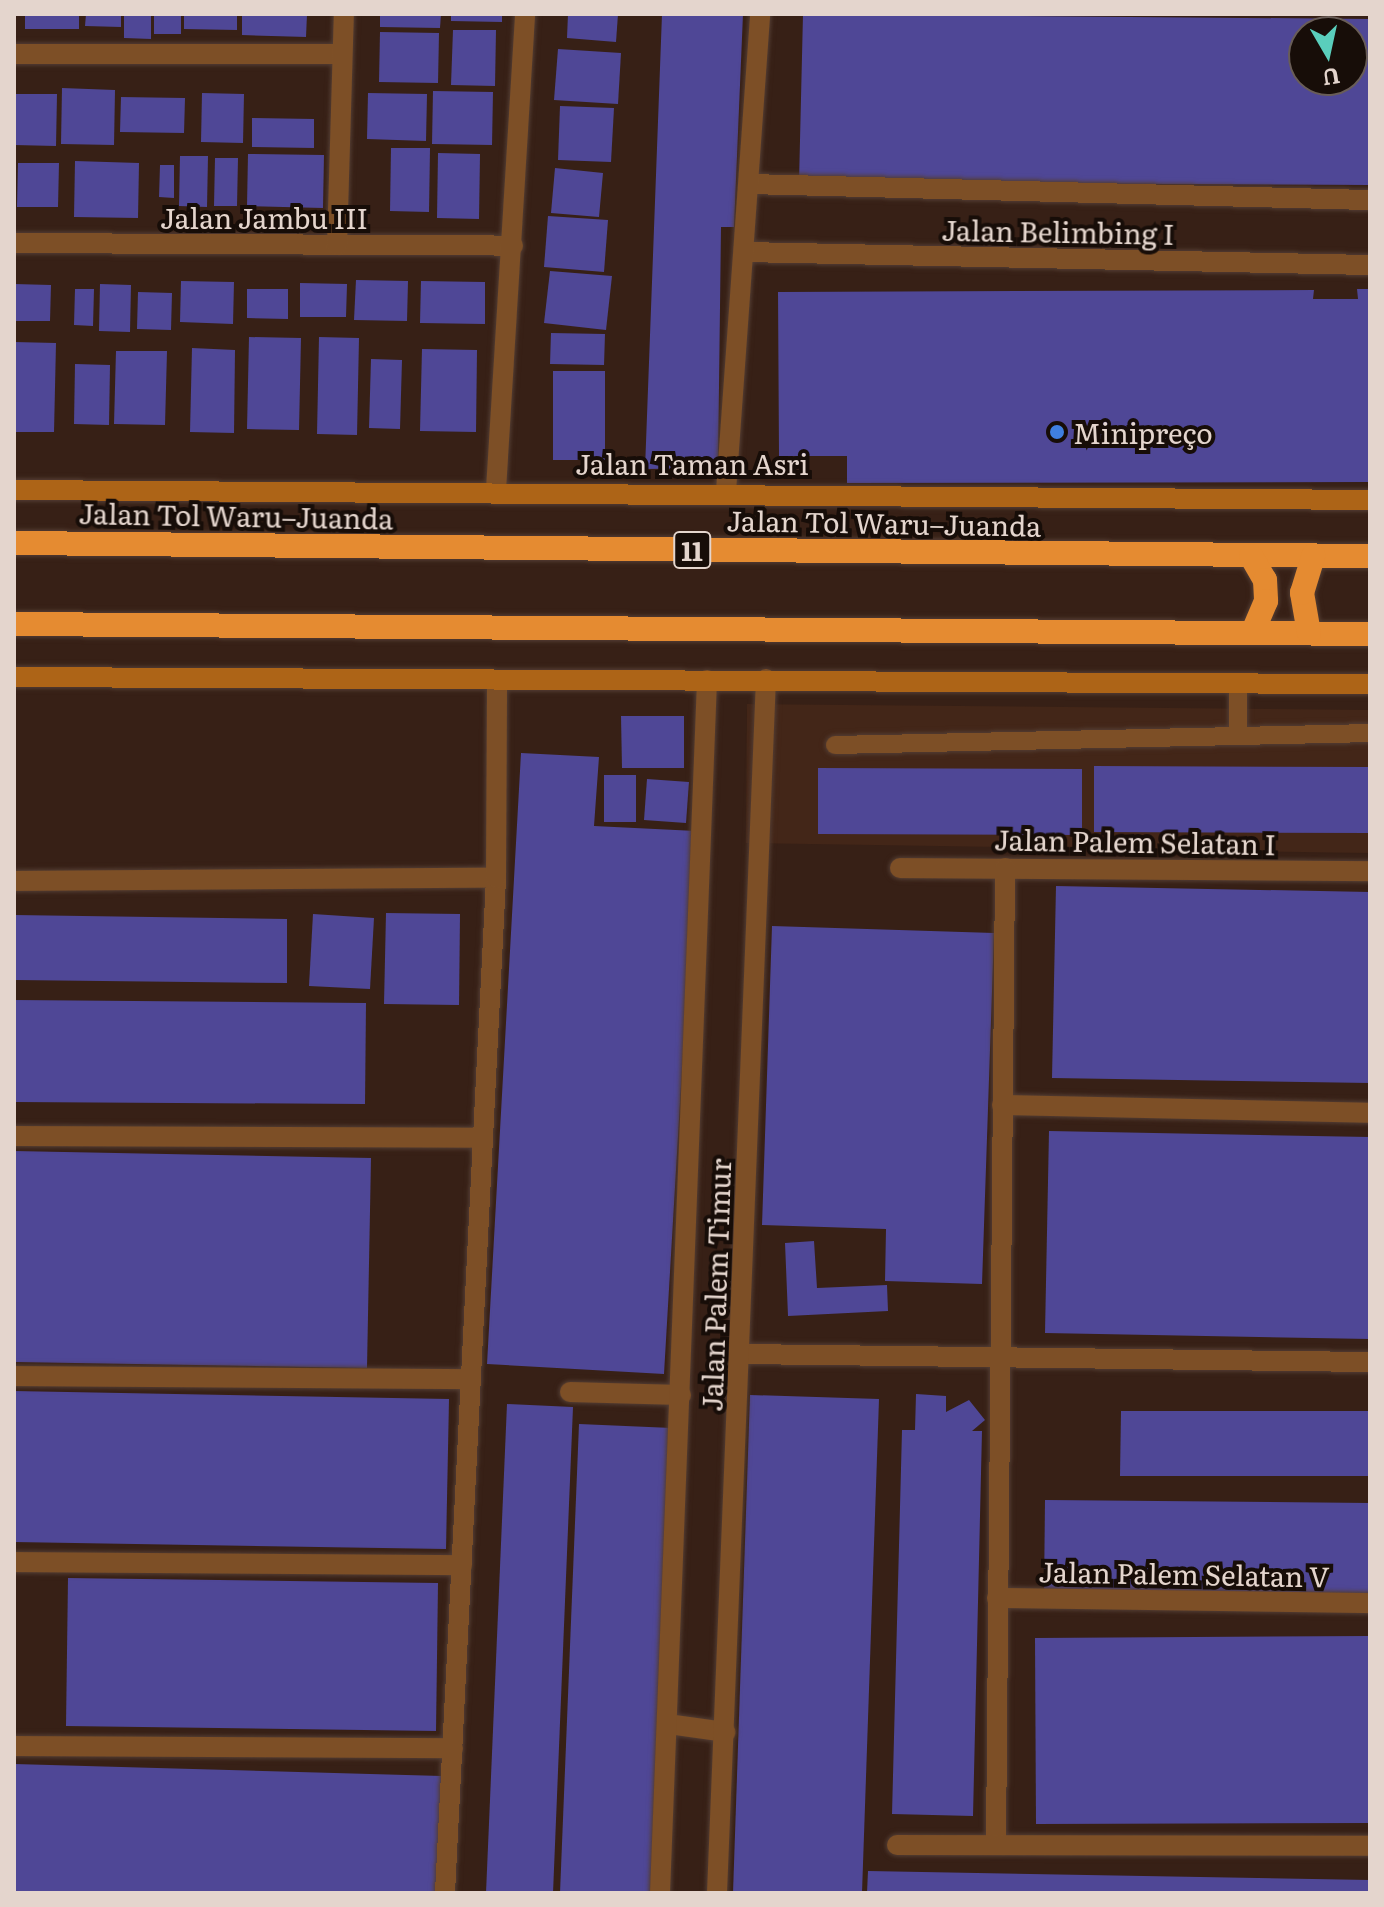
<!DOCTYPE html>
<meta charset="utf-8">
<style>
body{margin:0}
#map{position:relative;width:1384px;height:1907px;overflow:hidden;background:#372016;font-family:Literata,serif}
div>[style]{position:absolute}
.built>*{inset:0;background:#432618}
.building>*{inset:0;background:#4f4796}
.roads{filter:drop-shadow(0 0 2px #533d33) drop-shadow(0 0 2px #533d33)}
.lane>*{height:18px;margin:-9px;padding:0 9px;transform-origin:9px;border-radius:9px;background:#7d4f26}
.street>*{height:20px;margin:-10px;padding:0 10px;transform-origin:10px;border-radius:10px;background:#7d4f26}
.secondary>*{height:20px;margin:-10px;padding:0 10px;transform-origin:10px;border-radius:10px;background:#ad6417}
.highway>*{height:24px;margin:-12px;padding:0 12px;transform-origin:12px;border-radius:12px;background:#e58b31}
.dots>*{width:22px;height:22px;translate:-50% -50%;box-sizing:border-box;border:4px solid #170d08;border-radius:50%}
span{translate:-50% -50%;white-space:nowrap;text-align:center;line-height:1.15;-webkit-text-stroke:8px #170d08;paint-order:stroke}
.shield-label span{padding:2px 6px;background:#170d08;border:2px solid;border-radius:6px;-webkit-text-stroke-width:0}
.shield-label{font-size:26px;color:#e4d5cd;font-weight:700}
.street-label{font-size:28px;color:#e4d5cd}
.poi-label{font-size:28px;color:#e4d5cd}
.left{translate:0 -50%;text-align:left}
.frame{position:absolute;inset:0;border:16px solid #e4d5cd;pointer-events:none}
.north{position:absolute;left:1288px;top:16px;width:80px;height:80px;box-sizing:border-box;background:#170d08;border:2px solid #695d57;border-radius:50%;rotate:171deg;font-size:22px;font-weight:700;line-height:32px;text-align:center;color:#e4d5cd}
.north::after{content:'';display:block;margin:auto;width:28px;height:36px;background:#5acebc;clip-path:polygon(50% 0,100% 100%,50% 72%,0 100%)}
</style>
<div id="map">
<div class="built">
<i style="clip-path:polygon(747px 704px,1370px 710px,1370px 853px,746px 843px)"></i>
</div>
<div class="building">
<i style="clip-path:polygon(25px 14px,79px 14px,79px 29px,25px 29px)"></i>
<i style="clip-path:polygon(86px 14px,121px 14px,121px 27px,85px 26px)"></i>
<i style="clip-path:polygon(124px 14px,151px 14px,151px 39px,124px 38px)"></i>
<i style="clip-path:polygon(154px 14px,181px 14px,181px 34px,154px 34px)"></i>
<i style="clip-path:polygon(184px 14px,237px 14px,237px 30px,184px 29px)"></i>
<i style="clip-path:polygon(242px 14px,307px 14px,306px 37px,242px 35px)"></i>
<i style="clip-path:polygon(380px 14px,441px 14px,440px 28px,380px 27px)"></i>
<i style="clip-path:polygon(451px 14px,502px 14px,502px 22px,451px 21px)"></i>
<i style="clip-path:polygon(568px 14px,618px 14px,616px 42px,567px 38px)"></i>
<i style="clip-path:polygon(662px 14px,743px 14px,734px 227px,721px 227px,718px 468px,645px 469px)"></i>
<i style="clip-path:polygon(evenodd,803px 14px,1370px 19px,1370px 185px,799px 182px,803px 14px,1304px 32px,1352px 32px,1352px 80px,1304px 80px,1304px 32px)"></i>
<i style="clip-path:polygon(453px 30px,496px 30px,495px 86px,451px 85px)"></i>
<i style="clip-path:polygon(380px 32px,439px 33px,438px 83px,379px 82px)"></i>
<i style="clip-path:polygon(558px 49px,621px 53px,618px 104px,554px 100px)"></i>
<i style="clip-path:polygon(62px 88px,115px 90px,114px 145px,61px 144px)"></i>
<i style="clip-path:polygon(433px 91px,493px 92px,492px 145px,432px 144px)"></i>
<i style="clip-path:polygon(202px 93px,244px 94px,243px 143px,201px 142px)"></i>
<i style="clip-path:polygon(368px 93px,427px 94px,426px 141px,367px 139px)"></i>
<i style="clip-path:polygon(14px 94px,57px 94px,56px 146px,14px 145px)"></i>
<i style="clip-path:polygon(121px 97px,185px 98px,184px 133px,120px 132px)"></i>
<i style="clip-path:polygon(560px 106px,614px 108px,611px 162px,558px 160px)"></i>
<i style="clip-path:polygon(252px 118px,314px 119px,314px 148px,252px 147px)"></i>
<i style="clip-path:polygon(391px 148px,430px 148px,429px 212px,390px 211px)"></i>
<i style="clip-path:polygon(438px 153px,480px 154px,479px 219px,437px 218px)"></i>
<i style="clip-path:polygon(248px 154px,324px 155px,323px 208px,247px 206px)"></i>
<i style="clip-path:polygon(180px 156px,208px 156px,207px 207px,179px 206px)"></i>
<i style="clip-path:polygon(215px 158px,238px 158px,237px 206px,214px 206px)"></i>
<i style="clip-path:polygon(75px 161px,139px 163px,138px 218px,74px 217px)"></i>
<i style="clip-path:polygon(18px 163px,59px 163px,58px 207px,17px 207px)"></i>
<i style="clip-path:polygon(160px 165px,174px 165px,174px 198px,159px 197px)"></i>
<i style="clip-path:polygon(555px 168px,603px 173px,599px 217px,551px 213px)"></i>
<i style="clip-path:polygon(548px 216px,608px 220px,604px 272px,544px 267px)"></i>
<i style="clip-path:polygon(550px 271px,612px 276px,606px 330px,544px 323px)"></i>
<i style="clip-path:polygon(356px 280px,408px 281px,407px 321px,354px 320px)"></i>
<i style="clip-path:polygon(181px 281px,234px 282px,233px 324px,180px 322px)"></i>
<i style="clip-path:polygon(421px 281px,485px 282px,485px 324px,420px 323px)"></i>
<i style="clip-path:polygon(300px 283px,347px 284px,346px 317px,300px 317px)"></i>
<i style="clip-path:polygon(14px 284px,51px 285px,50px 321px,14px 321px)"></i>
<i style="clip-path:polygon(100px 284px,131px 285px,130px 332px,99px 331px)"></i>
<i style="clip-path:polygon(75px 289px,94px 289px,93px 326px,74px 325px)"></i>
<i style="clip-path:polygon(247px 289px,288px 289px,288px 319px,247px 318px)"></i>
<i style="clip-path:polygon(1357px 289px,1370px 289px,1370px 482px,847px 483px,847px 456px,779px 456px,778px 292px,1314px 290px,1313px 299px,1358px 299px)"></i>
<i style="clip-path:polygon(138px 292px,172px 293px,171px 330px,137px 329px)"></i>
<i style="clip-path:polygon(551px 333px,605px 334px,604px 365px,550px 364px)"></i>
<i style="clip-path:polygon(249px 337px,301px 338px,299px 430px,247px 429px)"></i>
<i style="clip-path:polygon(319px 337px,359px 338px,357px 435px,317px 434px)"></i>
<i style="clip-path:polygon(14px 342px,56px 343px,54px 432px,14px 432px)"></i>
<i style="clip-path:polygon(192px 348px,235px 350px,234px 433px,190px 432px)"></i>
<i style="clip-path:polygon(422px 349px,477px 350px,476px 432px,420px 431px)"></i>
<i style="clip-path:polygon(116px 351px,167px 351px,165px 425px,114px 424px)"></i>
<i style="clip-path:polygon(371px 359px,402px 360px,400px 429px,369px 428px)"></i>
<i style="clip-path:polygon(75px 364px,110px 365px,109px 425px,74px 424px)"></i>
<i style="clip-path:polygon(553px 371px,605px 371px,605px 460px,553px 460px)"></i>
<i style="clip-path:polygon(621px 716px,684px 716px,684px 768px,622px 768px)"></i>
<i style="clip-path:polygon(521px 753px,599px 757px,594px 826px,696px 831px,664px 1374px,487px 1364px)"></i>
<i style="clip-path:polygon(1094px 766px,1370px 767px,1370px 833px,1094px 832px)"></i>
<i style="clip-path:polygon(818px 768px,1082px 769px,1082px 835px,818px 834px)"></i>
<i style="clip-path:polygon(604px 775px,636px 775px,636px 822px,604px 822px)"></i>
<i style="clip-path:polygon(647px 779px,689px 782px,686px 823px,644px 820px)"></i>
<i style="clip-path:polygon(1056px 886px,1370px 892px,1370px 1083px,1052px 1078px)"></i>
<i style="clip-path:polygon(386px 913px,460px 914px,459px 1005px,384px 1004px)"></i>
<i style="clip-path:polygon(313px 914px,374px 918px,370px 989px,309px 986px)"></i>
<i style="clip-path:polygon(14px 915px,287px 919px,287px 983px,14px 980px)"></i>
<i style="clip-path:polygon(772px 926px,994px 933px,982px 1284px,885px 1281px,886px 1229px,762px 1225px)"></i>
<i style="clip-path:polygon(14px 1000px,366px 1003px,365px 1104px,14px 1102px)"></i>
<i style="clip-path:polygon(1049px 1131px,1370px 1137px,1370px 1339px,1045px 1333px)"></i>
<i style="clip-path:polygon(14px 1151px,371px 1158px,367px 1368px,14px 1362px)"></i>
<i style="clip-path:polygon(814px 1241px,817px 1288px,887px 1285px,888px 1311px,788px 1316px,785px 1243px)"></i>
<i style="clip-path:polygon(14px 1391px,449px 1399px,446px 1549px,14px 1542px)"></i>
<i style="clip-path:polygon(916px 1394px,946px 1396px,946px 1412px,969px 1400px,985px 1420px,972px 1431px,982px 1431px,973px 1816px,892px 1814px,902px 1430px,915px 1430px)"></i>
<i style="clip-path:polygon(750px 1395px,879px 1399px,862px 1893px,733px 1893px)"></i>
<i style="clip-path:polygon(507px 1404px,573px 1407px,553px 1893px,486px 1893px)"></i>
<i style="clip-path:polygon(1121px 1411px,1370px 1411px,1370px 1476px,1120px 1476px)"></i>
<i style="clip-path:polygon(579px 1424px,672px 1428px,653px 1893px,560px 1893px)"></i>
<i style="clip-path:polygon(1045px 1500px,1370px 1503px,1370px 1596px,1044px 1594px)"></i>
<i style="clip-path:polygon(68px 1578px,438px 1583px,436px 1731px,66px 1726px)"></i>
<i style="clip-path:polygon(1370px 1636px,1370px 1823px,1036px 1824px,1035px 1638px)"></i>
<i style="clip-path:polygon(14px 1764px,442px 1776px,438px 1893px,14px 1893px)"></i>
<i style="clip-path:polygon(868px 1871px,1370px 1880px,1370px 1893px,867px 1893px)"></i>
</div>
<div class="roads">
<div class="lane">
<i style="left:1238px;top:682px;width:50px;rotate:90deg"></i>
<i style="left:835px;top:745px;width:535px;rotate:-1.28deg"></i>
</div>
<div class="street">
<i style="left:14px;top:54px;width:328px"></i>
<i style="left:749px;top:184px;width:621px;rotate:1.48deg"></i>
<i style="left:14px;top:243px;width:499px;rotate:0.3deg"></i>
<i style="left:337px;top:245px;width:231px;rotate:-88.3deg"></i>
<i style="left:744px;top:252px;width:626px;rotate:1.19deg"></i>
<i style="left:496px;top:490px;width:477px;rotate:-86.5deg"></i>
<i style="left:726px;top:491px;width:478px;rotate:-85.9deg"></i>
<i style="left:900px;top:868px;width:470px;rotate:0.4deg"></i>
<i style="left:14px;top:881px;width:482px;rotate:-0.4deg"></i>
<i style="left:1002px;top:1105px;width:368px;rotate:1.2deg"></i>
<i style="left:14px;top:1136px;width:469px;rotate:0.2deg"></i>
<i style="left:741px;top:1354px;width:629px;rotate:0.73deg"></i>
<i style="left:14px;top:1376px;width:457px;rotate:0.4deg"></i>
<i style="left:570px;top:1392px;width:111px;rotate:1.5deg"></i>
<i style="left:14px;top:1562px;width:448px;rotate:0.4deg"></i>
<i style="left:997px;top:1598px;width:373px;rotate:0.8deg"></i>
<i style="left:668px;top:1724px;width:58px;rotate:8deg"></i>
<i style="left:14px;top:1746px;width:439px;rotate:0.3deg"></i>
<i style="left:996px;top:1842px;width:974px;rotate:-89.47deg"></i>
<i style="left:897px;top:1845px;width:473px;rotate:0.1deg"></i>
<i style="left:445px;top:1893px;width:1016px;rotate:-87.12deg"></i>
<i style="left:496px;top:878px;width:198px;rotate:-89.7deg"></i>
<i style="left:660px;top:1893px;width:1214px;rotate:-87.78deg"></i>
<i style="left:717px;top:1893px;width:1215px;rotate:-87.69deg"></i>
</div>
<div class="secondary">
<i style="left:14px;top:490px;width:1356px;rotate:0.42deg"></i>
<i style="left:14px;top:677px;width:1356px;rotate:0.3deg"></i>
</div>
<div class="highway">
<i style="left:14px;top:543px;width:1356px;rotate:0.55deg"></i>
<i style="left:1251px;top:556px;width:28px;rotate:60deg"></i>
<i style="left:1265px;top:580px;width:21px;rotate:87deg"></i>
<i style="left:1266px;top:601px;width:34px;rotate:113deg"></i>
<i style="left:14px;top:624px;width:1356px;rotate:0.42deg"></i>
<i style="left:1309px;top:633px;width:41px;rotate:-99.9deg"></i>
<i style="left:1302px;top:593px;width:39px;rotate:-73deg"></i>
</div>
</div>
<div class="dots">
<i style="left:1057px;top:432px;background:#3f7fe0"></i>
</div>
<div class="shield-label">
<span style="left:692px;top:550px">11</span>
</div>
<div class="street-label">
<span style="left:264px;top:217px">Jalan Jambu III</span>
<span style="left:1058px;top:231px;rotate:1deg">Jalan Belimbing I</span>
<span style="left:692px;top:463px">Jalan Taman Asri</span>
<span style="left:236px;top:515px;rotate:1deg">Jalan Tol Waru–Juanda</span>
<span style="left:884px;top:522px;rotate:1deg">Jalan Tol Waru–Juanda</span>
<span style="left:1135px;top:841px;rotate:1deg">Jalan Palem Selatan I</span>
<span style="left:715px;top:1285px;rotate:-88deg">Jalan Palem Timur</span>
<span style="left:1184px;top:1573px;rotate:1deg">Jalan Palem Selatan V</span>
</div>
<div class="poi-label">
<span class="left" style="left:1073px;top:432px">Minipreço</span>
</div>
<div class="frame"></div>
<div class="north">U</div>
</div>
